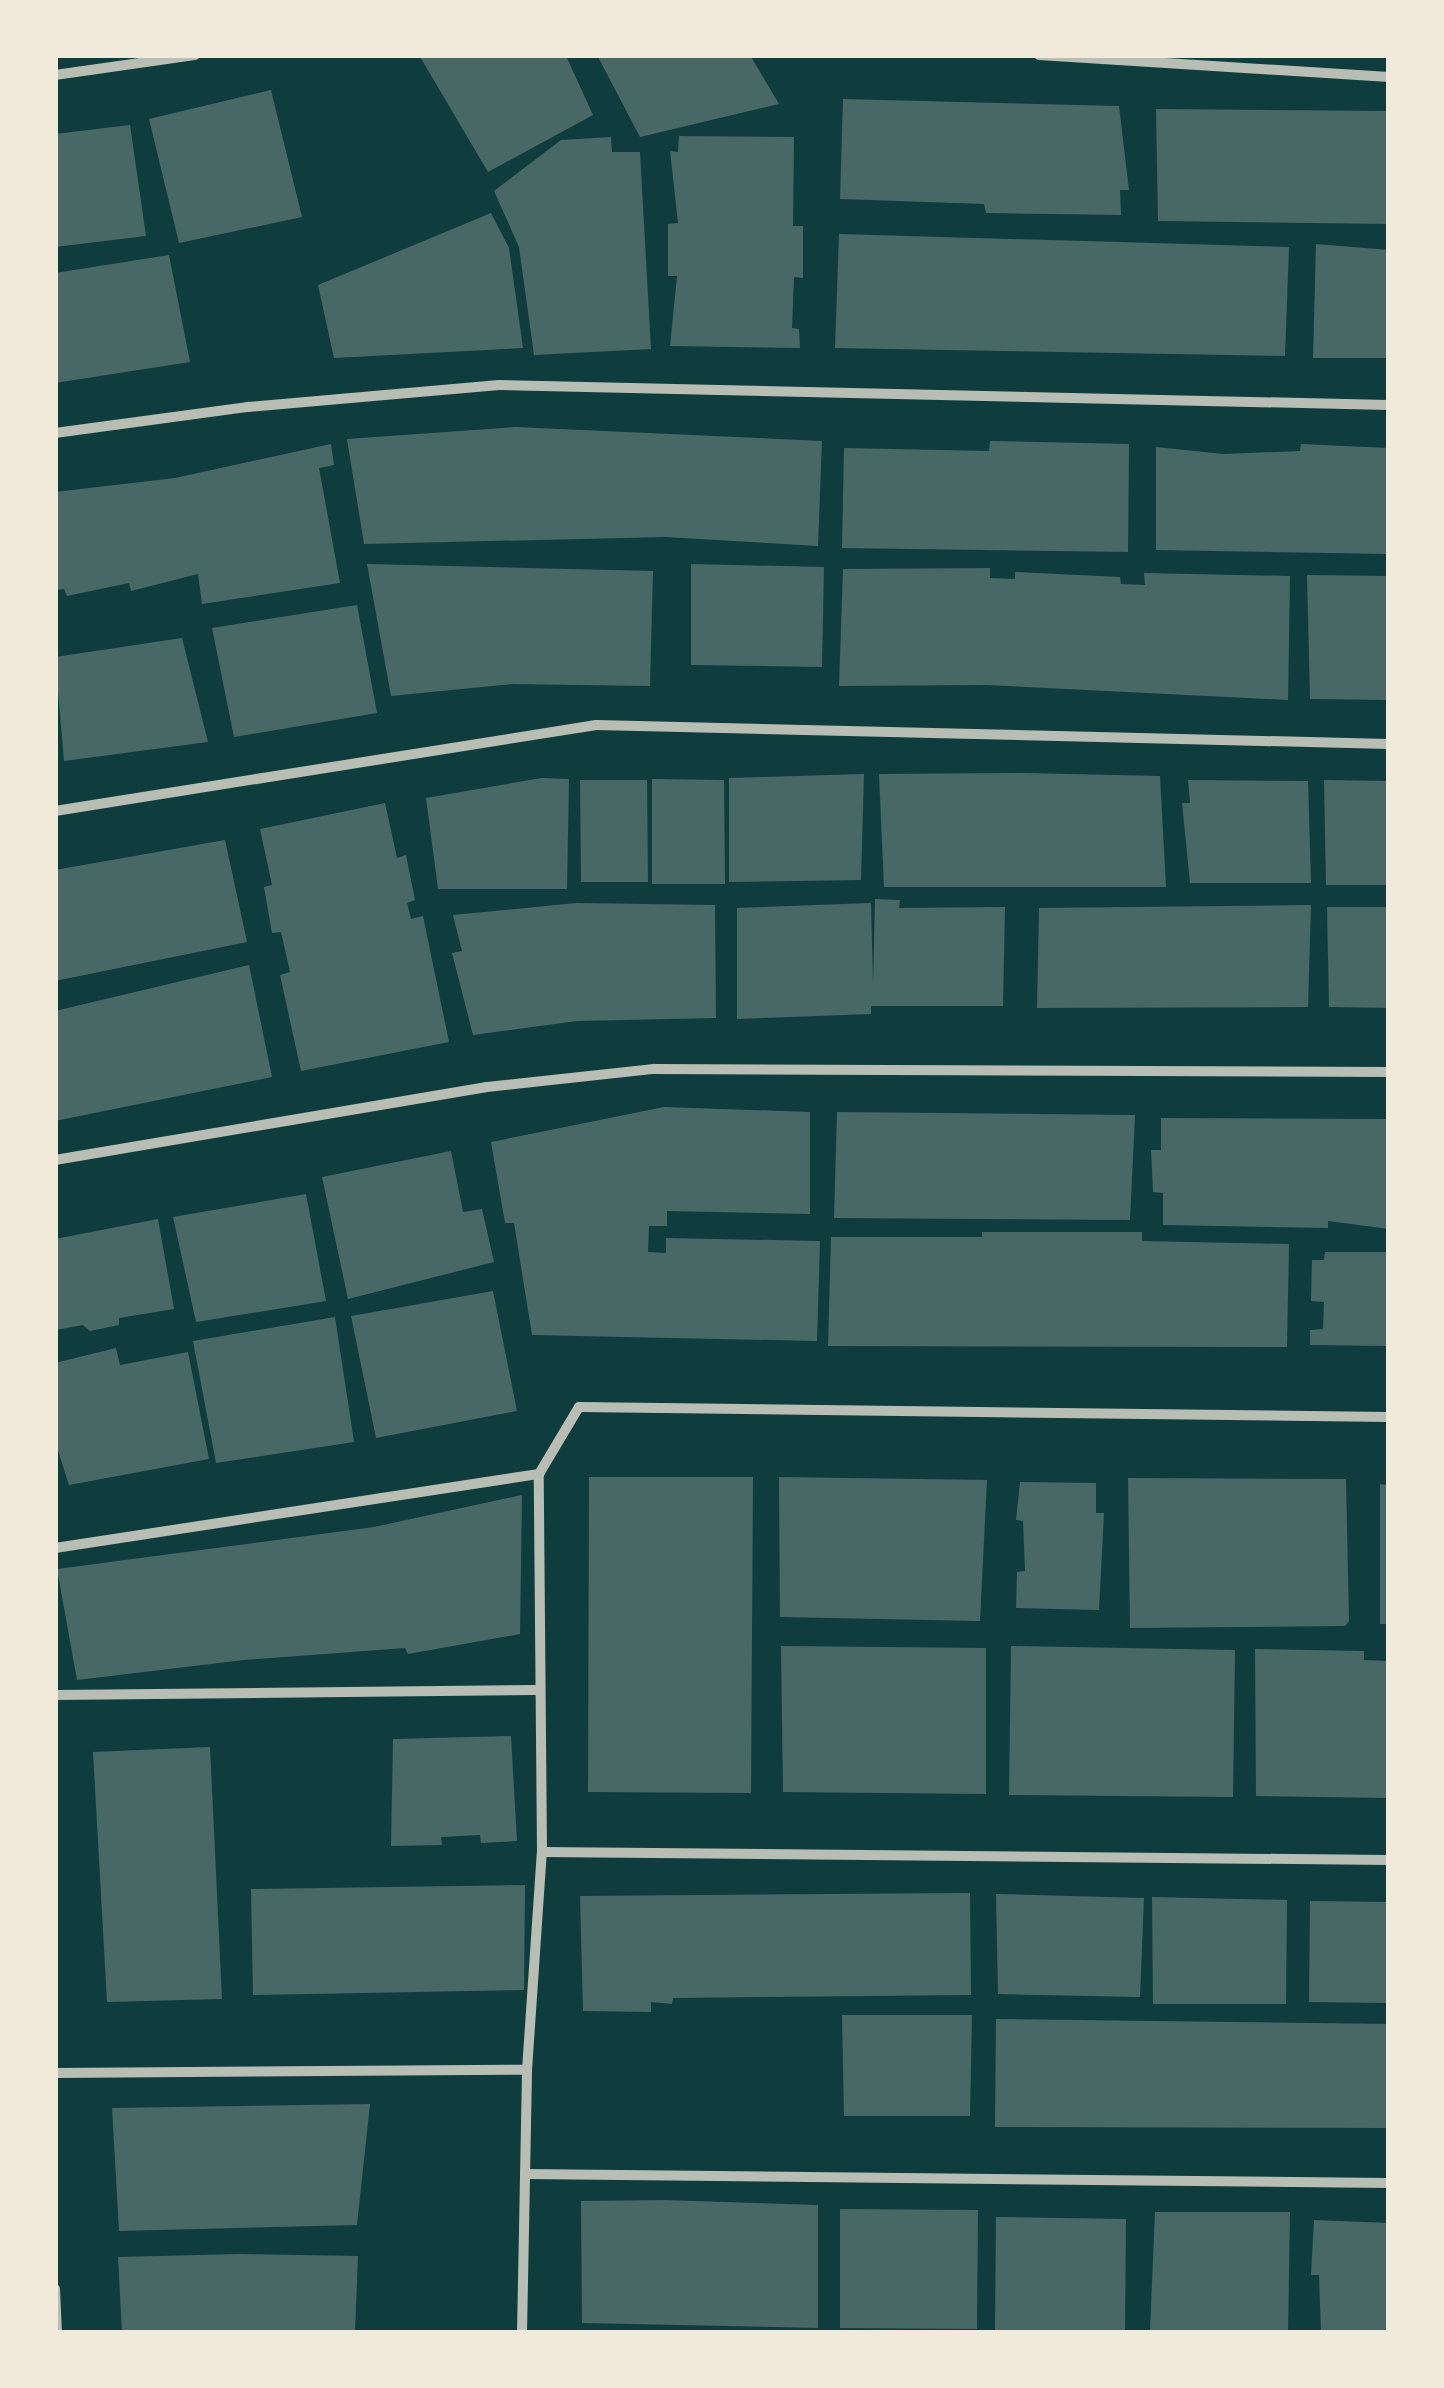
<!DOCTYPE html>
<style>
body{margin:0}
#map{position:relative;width:1444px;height:2388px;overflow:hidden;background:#0f3d3e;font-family:Roboto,sans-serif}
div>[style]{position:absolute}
.building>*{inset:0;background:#486865}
.minor>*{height:10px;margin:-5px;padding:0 5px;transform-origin:5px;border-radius:5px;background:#b8beb3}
span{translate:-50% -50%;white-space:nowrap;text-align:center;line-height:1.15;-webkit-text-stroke:9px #f1e9da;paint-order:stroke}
.frame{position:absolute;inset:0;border:58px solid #f1e9da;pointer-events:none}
</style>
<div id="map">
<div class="building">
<i style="clip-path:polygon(419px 55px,574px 55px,567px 58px,593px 115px,488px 172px)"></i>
<i style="clip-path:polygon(597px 55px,750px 55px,779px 104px,640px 137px)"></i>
<i style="clip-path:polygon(271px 90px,302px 217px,179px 243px,149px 119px)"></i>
<i style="clip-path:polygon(843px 99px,1119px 106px,1129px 190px,1120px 190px,1121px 215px,986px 213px,984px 204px,840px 199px)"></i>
<i style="clip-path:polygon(1156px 109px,1389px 111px,1389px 224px,1158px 221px)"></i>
<i style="clip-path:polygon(130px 125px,146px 236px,55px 247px,55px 134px)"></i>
<i style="clip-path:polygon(679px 136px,794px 137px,793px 226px,803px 226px,803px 278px,794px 277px,792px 328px,799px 329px,800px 348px,670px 346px,677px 276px,668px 276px,668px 224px,678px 223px,670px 151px,678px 152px)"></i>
<i style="clip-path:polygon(611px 137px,612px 152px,640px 152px,651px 349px,534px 355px,519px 247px,494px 191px,561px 140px)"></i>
<i style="clip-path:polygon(491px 213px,509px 248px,523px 348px,334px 358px,318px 285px)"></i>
<i style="clip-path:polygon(839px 234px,1289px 247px,1285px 356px,835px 348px)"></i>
<i style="clip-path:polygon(1316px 244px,1389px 250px,1389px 358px,1313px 358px)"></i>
<i style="clip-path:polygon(169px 255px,190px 362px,55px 383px,55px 273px)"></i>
<i style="clip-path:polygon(516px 427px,822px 441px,818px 546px,665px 537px,364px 544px,347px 439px)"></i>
<i style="clip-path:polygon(990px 441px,1129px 444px,1128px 552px,842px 548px,844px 448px,989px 451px)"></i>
<i style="clip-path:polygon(331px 444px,334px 465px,319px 468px,340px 583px,202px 604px,198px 574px,131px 591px,129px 583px,67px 596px,64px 589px,55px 590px,55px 492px,175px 478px)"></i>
<i style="clip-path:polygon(1301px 444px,1389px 448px,1389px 554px,1156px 550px,1156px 447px,1223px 454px,1300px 451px)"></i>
<i style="clip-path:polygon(367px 564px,653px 571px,650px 686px,512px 684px,391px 696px)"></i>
<i style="clip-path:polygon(691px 564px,824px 567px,822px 667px,691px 665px)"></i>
<i style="clip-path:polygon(990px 568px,990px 578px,1015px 579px,1015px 572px,1120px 577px,1121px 584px,1145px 585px,1144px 573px,1290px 576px,1288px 700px,986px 685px,839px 686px,843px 569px)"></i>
<i style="clip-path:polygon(1307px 575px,1389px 576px,1389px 700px,1310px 699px)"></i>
<i style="clip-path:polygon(357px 605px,377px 713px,234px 737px,212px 628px)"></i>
<i style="clip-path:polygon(182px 638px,208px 742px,64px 761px,55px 657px)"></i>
<i style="clip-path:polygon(1023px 773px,1160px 776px,1166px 887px,884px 887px,879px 774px)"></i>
<i style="clip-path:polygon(864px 774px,861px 880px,729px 882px,729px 778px)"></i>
<i style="clip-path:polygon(542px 778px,569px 779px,567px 889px,438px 889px,426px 798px)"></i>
<i style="clip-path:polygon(652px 779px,724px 780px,725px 884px,652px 884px)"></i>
<i style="clip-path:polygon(580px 780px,647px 780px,648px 882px,581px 882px)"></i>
<i style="clip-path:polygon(1188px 780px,1308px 781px,1311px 883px,1190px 883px,1182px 803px,1190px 803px)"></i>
<i style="clip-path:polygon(1324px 780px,1389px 781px,1389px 885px,1326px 885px)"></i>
<i style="clip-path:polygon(385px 803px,397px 858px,406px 855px,415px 900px,407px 903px,411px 919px,423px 916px,449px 1042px,301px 1071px,280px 975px,290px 972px,281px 932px,272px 933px,264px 887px,272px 885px,260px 829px)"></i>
<i style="clip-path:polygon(225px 840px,247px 942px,55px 981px,55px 870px)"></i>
<i style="clip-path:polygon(875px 899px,900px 900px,899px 908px,1005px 907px,1003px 1006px,871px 1006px,871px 1014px,737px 1019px,737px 908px,871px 903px,873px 985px)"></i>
<i style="clip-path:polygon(576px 903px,715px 905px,716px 1018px,577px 1021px,473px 1035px,452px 953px,462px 951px,453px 915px)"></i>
<i style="clip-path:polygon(1311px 905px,1308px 1007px,1037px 1008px,1039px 908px)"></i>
<i style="clip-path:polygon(1327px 907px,1389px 907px,1389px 1008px,1329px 1007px)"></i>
<i style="clip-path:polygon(249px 965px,272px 1077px,55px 1121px,55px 1011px)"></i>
<i style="clip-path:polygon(664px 1107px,810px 1112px,810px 1214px,667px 1211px,667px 1226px,649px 1226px,648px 1252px,666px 1253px,666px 1238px,820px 1241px,817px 1341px,532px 1335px,514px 1223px,505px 1223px,491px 1142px)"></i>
<i style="clip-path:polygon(837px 1112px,1135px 1115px,1130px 1220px,834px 1218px)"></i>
<i style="clip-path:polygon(1161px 1118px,1389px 1119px,1389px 1229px,1328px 1221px,1328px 1228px,1163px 1225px,1163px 1193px,1153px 1192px,1151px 1150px,1161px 1150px)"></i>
<i style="clip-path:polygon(451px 1151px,463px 1212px,482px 1209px,494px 1262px,348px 1299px,322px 1177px)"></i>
<i style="clip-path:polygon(306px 1194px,326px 1301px,196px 1322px,173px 1217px)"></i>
<i style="clip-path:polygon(158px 1219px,174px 1309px,119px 1318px,119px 1325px,90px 1331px,83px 1325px,55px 1330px,55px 1239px)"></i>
<i style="clip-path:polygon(982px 1232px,1142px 1232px,1142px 1241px,1289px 1244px,1287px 1347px,828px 1346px,831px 1237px,982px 1237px)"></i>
<i style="clip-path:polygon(1325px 1252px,1389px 1252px,1389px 1346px,1310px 1345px,1310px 1330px,1323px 1329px,1324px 1302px,1311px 1301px,1312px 1260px,1324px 1260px)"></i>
<i style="clip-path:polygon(493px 1291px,517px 1411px,376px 1438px,351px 1316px)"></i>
<i style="clip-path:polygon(335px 1317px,354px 1442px,216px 1463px,193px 1341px)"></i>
<i style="clip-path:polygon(116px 1348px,120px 1365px,188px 1352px,209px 1459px,69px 1485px,55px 1441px,55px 1363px)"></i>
<i style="clip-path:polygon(589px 1477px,753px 1477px,751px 1793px,588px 1792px)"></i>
<i style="clip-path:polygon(779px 1477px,987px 1480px,980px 1621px,780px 1617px)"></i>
<i style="clip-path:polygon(1128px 1478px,1346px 1479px,1349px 1621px,1345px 1626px,1130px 1628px)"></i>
<i style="clip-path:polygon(1020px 1482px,1096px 1483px,1096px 1513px,1104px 1513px,1099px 1610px,1016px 1608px,1017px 1572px,1025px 1571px,1023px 1521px,1016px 1520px)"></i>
<i style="clip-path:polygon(1380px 1484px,1389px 1485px,1389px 1624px,1380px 1624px)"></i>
<i style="clip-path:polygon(522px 1495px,520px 1634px,408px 1654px,405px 1648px,244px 1660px,77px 1680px,57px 1569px,374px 1527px)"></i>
<i style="clip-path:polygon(781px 1646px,986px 1648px,986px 1794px,783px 1792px)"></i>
<i style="clip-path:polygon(1011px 1646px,1235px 1650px,1233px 1797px,1009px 1795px)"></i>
<i style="clip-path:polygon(1255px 1649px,1364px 1651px,1364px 1660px,1389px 1661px,1389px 1798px,1256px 1796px)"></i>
<i style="clip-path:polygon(511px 1736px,517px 1841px,481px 1843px,480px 1835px,441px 1837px,442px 1845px,391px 1846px,393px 1739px)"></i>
<i style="clip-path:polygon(210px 1747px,222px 1999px,107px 2002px,93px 1752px)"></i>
<i style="clip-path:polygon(525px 1885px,524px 1990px,253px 1995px,251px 1889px)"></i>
<i style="clip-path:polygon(970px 1893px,971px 1995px,673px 1998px,672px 2004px,651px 2002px,651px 2012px,583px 2011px,580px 1896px)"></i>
<i style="clip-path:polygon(996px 1894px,1144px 1898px,1140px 1997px,998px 1994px)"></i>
<i style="clip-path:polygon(1152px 1897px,1287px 1900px,1286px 2004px,1153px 2004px)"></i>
<i style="clip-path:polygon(1310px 1901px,1389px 1902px,1389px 2003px,1309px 2002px)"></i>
<i style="clip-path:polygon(842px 2015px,972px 2015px,970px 2116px,844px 2116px)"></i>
<i style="clip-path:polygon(996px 2019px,1389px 2024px,1389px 2128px,995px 2127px)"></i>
<i style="clip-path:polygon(370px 2104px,357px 2225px,119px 2231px,112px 2108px)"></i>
<i style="clip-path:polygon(664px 2200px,818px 2205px,818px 2328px,582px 2323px,581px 2201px)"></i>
<i style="clip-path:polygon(840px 2209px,978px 2210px,977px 2329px,840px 2328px)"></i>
<i style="clip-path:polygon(1155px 2212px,1290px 2212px,1288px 2333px,1150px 2331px)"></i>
<i style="clip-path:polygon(996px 2217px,1126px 2219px,1125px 2330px,995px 2330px)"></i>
<i style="clip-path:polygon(1314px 2220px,1389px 2223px,1389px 2333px,1321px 2333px,1319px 2275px,1311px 2275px)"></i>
<i style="clip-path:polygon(239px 2254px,358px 2256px,355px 2333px,122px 2333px,118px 2257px)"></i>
</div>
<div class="minor">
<i style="left:1039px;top:55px;width:351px;rotate:3.6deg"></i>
<i style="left:55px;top:75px;width:141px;rotate:-8.1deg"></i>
<i style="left:55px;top:433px;width:195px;rotate:-7.7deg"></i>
<i style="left:248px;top:407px;width:252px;rotate:-5deg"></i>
<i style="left:499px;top:385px;width:890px;rotate:1.29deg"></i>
<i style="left:55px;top:811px;width:548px;rotate:-9.03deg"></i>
<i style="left:596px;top:725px;width:793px;rotate:1.37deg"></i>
<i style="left:55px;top:1160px;width:438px;rotate:-9.6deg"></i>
<i style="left:487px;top:1087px;width:168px;rotate:-6.2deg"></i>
<i style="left:654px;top:1069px;width:735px;rotate:0.23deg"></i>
<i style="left:55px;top:1548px;width:490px;rotate:-8.7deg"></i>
<i style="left:55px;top:1695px;width:482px;rotate:-0.6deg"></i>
<i style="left:542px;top:1852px;width:847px;rotate:0.54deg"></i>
<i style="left:55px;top:2073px;width:472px;rotate:-0.4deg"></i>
<i style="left:525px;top:2174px;width:864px;rotate:0.6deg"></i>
<i style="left:55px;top:2289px;width:44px;rotate:87.4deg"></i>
<i style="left:522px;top:2333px;width:263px;rotate:-88.9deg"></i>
<i style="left:527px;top:2070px;width:219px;rotate:-86.1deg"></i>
<i style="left:542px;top:1852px;width:378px;rotate:-90.5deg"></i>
<i style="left:539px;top:1474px;width:78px;rotate:-59.2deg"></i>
<i style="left:579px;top:1407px;width:810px;rotate:0.71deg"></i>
</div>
<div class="frame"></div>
</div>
